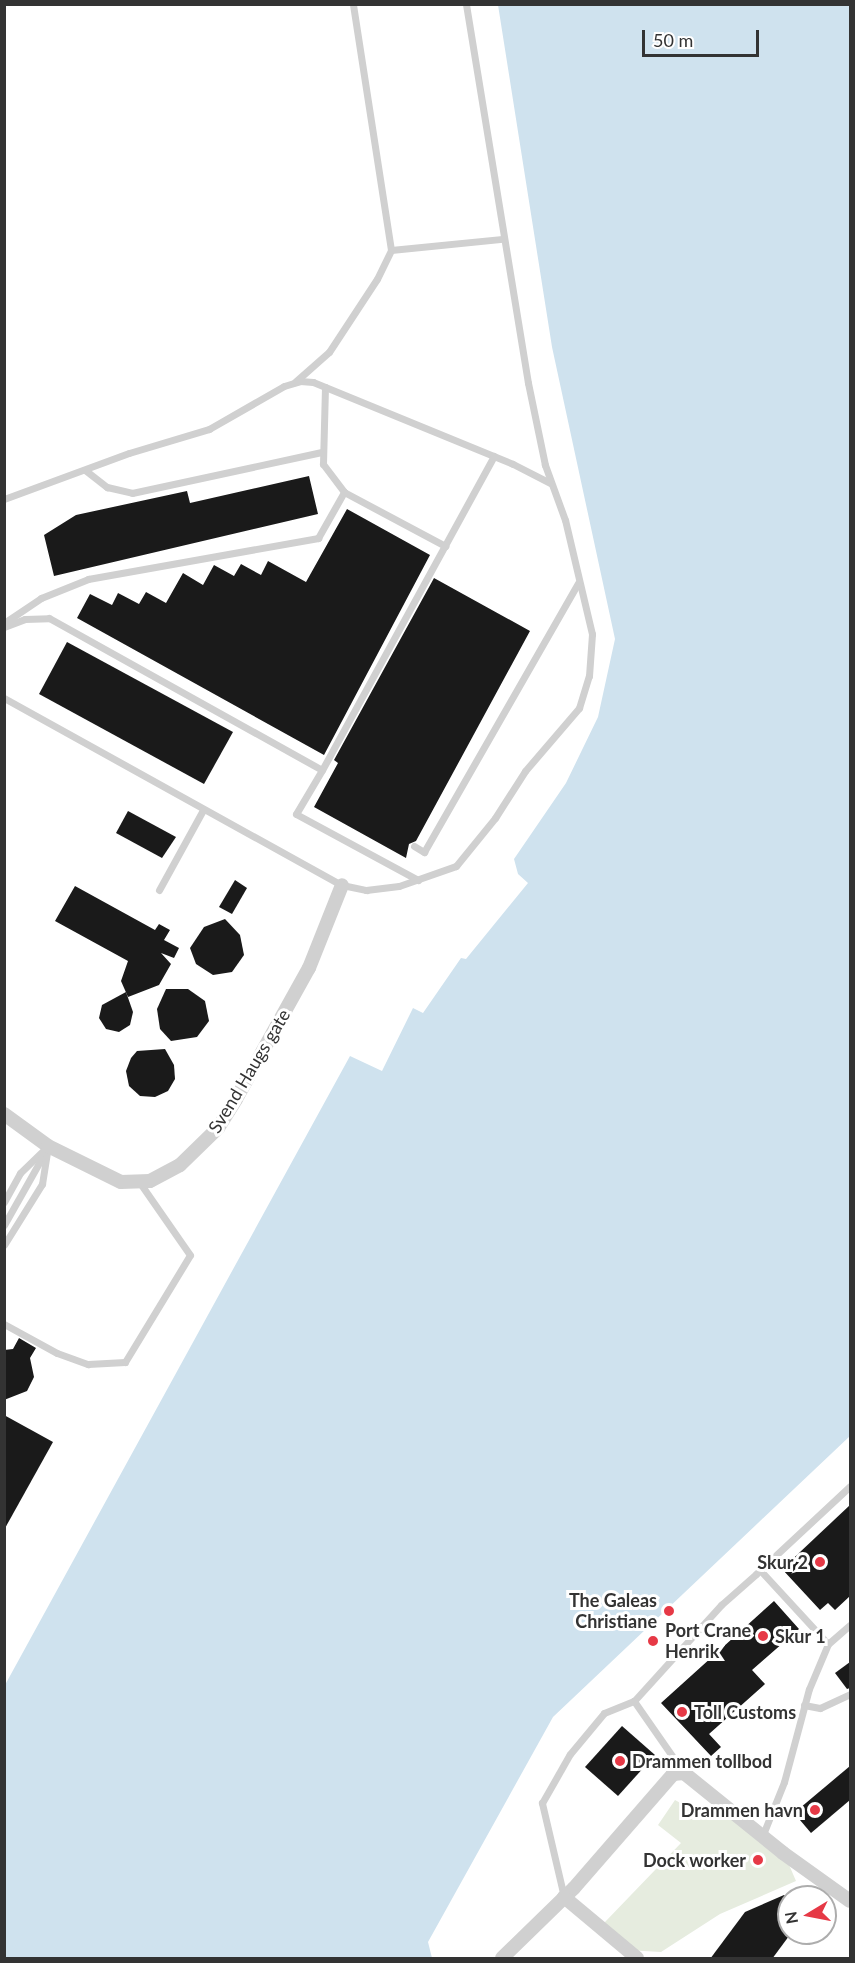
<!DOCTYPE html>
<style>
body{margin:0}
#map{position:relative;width:855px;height:1963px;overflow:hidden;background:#fff;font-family:Lato,sans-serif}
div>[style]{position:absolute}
.green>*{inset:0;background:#e6ecdf}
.water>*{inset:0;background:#cfe2ee}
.building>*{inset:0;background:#1a1a1a}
.lane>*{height:7px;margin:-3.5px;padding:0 3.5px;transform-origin:3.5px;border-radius:3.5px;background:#d0d0d0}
.street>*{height:14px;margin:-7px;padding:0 7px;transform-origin:7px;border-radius:7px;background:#d0d0d0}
.dots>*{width:16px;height:16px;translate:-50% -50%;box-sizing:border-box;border:3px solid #fff;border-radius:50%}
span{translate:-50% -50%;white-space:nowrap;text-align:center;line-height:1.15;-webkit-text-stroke:6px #fff;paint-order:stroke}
.street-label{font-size:18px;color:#333}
.poi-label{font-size:18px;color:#333;font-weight:700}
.right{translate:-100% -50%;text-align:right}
.left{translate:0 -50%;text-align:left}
.frame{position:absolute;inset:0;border:6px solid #333;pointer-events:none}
.north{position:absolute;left:777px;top:1885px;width:60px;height:60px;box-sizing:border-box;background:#fff;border:2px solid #adadad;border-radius:50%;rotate:260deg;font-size:16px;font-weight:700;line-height:24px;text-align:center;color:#333}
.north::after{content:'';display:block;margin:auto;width:21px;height:27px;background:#e63946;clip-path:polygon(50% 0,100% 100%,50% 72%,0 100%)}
.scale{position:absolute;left:642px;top:30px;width:117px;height:27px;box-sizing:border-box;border:3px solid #333;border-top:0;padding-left:8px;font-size:18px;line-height:21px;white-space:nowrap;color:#333;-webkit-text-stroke:4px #fff;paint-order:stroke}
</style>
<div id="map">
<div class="green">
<i style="clip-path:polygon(675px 1800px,702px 1815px,730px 1811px,787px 1860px,796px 1881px,720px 1914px,661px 1952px,626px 1950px,604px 1931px,605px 1922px,681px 1843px,658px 1825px)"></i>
</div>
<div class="water">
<i style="clip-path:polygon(498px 5px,850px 5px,850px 1436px,553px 1717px,428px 1942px,432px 1958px,5px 1958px,5px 1685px,350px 1056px,382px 1071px,413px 1008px,423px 1013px,461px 958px,466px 959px,528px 883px,518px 874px,514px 859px,566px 783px,598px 717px,615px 639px,552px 347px)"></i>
</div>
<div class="building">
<i style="clip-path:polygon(309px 476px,318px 514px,54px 576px,44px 535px,76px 515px,187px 491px,190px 503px)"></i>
<i style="clip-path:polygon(347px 509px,430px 555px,324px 755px,77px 618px,90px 594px,112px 605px,118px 593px,139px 604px,146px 592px,166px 603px,183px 573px,203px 585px,214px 565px,234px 576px,241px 564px,261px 575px,268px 561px,306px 582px)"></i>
<i style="clip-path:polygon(434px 578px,530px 631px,416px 841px,409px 844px,406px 858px,314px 807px,338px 763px,334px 760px)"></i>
<i style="clip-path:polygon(67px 642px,233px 732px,204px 784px,39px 694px)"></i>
<i style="clip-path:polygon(128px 811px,176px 837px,162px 858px,116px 833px)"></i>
<i style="clip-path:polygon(235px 880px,247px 888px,232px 914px,219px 907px)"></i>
<i style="clip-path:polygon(75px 886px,155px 930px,159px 924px,170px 930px,164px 940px,179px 948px,174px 958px,161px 953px,171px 964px,159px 985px,128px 997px,121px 981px,128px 961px,55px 921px)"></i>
<i style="clip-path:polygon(225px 919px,240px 935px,244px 955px,232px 972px,213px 975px,196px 964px,190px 948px,204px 927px)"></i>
<i style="clip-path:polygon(166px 989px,188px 989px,205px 1001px,209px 1021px,197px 1037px,171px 1041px,160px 1029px,157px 1009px)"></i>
<i style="clip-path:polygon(126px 992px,133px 1012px,130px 1025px,119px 1032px,106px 1029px,99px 1018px,102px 1005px)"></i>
<i style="clip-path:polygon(165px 1049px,174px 1065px,175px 1079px,168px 1091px,155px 1097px,140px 1096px,129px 1086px,126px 1071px,131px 1058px,137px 1051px)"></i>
<i style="clip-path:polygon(19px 1338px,36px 1348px,30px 1358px,34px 1377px,27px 1391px,4px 1400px,4px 1350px,13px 1349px)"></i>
<i style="clip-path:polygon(4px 1415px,53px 1442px,4px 1530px)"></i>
<i style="clip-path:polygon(850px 1505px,850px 1596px,835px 1610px,828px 1603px,820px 1610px,782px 1569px)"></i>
<i style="clip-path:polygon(774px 1601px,799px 1629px,752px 1670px,765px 1684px,709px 1734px,721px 1747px,711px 1756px,661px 1703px)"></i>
<i style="clip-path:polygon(850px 1662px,850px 1688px,847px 1689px,835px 1673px)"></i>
<i style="clip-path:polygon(622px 1726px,655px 1755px,618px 1796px,585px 1767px)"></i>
<i style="clip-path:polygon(850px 1766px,850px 1800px,811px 1833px,794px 1813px)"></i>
<i style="clip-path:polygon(784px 1895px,789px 1899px,789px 1936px,772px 1959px,710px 1959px,745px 1912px)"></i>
</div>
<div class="lane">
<i style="left:391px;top:250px;width:112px;rotate:-5.7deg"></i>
<i style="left:295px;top:382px;width:45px;rotate:-41.4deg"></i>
<i style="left:329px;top:352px;width:87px;rotate:-56.7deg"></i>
<i style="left:377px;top:279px;width:32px;rotate:-64deg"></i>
<i style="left:391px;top:250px;width:249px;rotate:-98.8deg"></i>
<i style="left:325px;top:387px;width:77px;rotate:91.5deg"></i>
<i style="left:323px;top:464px;width:35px;rotate:53deg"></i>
<i style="left:344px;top:492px;width:115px;rotate:28.1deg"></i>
<i style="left:85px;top:470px;width:28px;rotate:38deg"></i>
<i style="left:107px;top:487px;width:26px;rotate:13deg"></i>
<i style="left:132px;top:493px;width:194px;rotate:-12.2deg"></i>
<i style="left:4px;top:499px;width:133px;rotate:-20.2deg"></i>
<i style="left:129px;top:453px;width:84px;rotate:-16.7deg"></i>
<i style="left:209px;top:429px;width:86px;rotate:-29.8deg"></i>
<i style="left:284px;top:386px;width:17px;rotate:-17deg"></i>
<i style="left:300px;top:381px;width:13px;rotate:4deg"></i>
<i style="left:313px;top:382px;width:216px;rotate:22.3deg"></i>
<i style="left:513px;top:464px;width:42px;rotate:27.2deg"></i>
<i style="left:4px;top:623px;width:45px;rotate:-34deg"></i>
<i style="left:41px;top:598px;width:51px;rotate:-22deg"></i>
<i style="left:88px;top:579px;width:234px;rotate:-10.1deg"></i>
<i style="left:318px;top:538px;width:53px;rotate:-60.5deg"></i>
<i style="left:4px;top:627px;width:22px;rotate:-21deg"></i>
<i style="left:25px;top:619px;width:24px;rotate:-2deg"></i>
<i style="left:49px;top:618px;width:312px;rotate:29.1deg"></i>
<i style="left:322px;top:770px;width:51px;rotate:120.6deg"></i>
<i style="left:296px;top:814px;width:139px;rotate:28.4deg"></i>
<i style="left:4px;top:698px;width:386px;rotate:29deg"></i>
<i style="left:342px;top:885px;width:25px;rotate:12deg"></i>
<i style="left:366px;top:890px;width:33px;rotate:-7deg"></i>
<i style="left:399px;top:886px;width:60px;rotate:-19.3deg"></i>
<i style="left:456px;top:866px;width:62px;rotate:-50.9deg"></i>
<i style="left:495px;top:818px;width:56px;rotate:-57.4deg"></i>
<i style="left:525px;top:771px;width:83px;rotate:-49.4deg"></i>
<i style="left:579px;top:708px;width:34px;rotate:-73deg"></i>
<i style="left:589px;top:676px;width:42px;rotate:-85.9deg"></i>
<i style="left:592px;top:634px;width:117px;rotate:-103.3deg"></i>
<i style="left:565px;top:520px;width:59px;rotate:-110deg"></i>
<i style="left:545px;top:465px;width:84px;rotate:-101.7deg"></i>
<i style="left:528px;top:383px;width:384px;rotate:-99.3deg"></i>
<i style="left:322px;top:770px;width:358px;rotate:-61.3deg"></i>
<i style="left:414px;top:846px;width:12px;rotate:31deg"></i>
<i style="left:424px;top:852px;width:310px;rotate:-60.2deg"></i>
<i style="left:159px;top:890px;width:91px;rotate:-61.2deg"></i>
<i style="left:4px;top:1202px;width:33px;rotate:-61deg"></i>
<i style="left:20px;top:1173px;width:33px;rotate:-44deg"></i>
<i style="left:4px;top:1225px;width:81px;rotate:-60.6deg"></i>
<i style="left:4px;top:1245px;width:72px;rotate:-58.1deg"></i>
<i style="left:42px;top:1184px;width:38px;rotate:-81deg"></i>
<i style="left:4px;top:1324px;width:60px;rotate:28.7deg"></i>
<i style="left:57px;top:1353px;width:33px;rotate:20deg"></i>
<i style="left:88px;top:1364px;width:37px;rotate:-3deg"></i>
<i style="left:125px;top:1362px;width:125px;rotate:-58.7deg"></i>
<i style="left:190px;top:1255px;width:88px;rotate:-124.8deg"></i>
<i style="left:760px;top:1570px;width:123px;rotate:-43deg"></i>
<i style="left:804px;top:1705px;width:16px;rotate:11deg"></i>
<i style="left:820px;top:1708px;width:33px;rotate:-25deg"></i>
<i style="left:684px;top:1773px;width:88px;rotate:-124.8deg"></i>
<i style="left:634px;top:1701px;width:130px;rotate:-47.8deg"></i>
<i style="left:721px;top:1605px;width:47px;rotate:-41.5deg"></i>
<i style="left:756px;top:1574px;width:6px;rotate:-45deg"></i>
<i style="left:760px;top:1570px;width:100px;rotate:47.4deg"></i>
<i style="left:762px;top:1837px;width:59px;rotate:-68.2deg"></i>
<i style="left:784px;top:1782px;width:96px;rotate:-75deg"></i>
<i style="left:809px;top:1689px;width:49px;rotate:-67.1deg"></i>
<i style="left:828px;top:1644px;width:29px;rotate:-41deg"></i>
<i style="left:564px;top:1897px;width:97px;rotate:-103.2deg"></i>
<i style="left:542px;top:1803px;width:56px;rotate:-60.3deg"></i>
<i style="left:570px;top:1754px;width:53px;rotate:-50.3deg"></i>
<i style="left:604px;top:1713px;width:32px;rotate:-22deg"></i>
</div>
<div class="street">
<i style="left:4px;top:1114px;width:54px;rotate:36deg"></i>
<i style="left:48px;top:1146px;width:81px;rotate:26.3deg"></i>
<i style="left:121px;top:1182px;width:29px;rotate:-2deg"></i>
<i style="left:150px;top:1181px;width:34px;rotate:-28deg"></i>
<i style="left:180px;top:1165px;width:53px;rotate:-44.2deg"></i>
<i style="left:218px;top:1128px;width:34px;rotate:-58deg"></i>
<i style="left:236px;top:1099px;width:150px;rotate:-60.9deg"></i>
<i style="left:309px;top:968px;width:89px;rotate:-68.3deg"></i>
<i style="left:564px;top:1897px;width:95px;rotate:39.9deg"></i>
<i style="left:502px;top:1958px;width:100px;rotate:-44.2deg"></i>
<i style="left:574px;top:1888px;width:151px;rotate:-49deg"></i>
<i style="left:673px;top:1774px;width:11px;rotate:-5deg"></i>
<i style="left:684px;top:1773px;width:127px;rotate:38.9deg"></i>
<i style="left:783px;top:1853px;width:82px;rotate:35.6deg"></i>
</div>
<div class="dots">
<i style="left:820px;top:1562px;background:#e63946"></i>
<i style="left:669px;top:1611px;background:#e63946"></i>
<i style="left:763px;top:1636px;background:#e63946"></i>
<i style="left:653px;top:1641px;background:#e63946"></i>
<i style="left:682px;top:1712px;background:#e63946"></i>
<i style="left:620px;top:1761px;background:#e63946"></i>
<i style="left:815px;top:1810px;background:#e63946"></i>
<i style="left:758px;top:1860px;background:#e63946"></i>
</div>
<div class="street-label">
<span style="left:249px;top:1071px;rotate:-59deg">Svend Haugs gate</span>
</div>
<div class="poi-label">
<span class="right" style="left:808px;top:1562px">Skur 2</span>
<span class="right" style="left:657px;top:1611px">The Galeas<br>Christiane</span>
<span class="left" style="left:665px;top:1641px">Port Crane<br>Henrik</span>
<span class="left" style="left:775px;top:1636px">Skur 1</span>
<span class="left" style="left:694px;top:1712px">Toll Customs</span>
<span class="left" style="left:632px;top:1761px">Drammen tollbod</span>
<span class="right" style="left:803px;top:1810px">Drammen havn</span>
<span class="right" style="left:746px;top:1860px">Dock worker</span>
</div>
<div class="frame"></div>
<div class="north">N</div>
<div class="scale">50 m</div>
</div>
